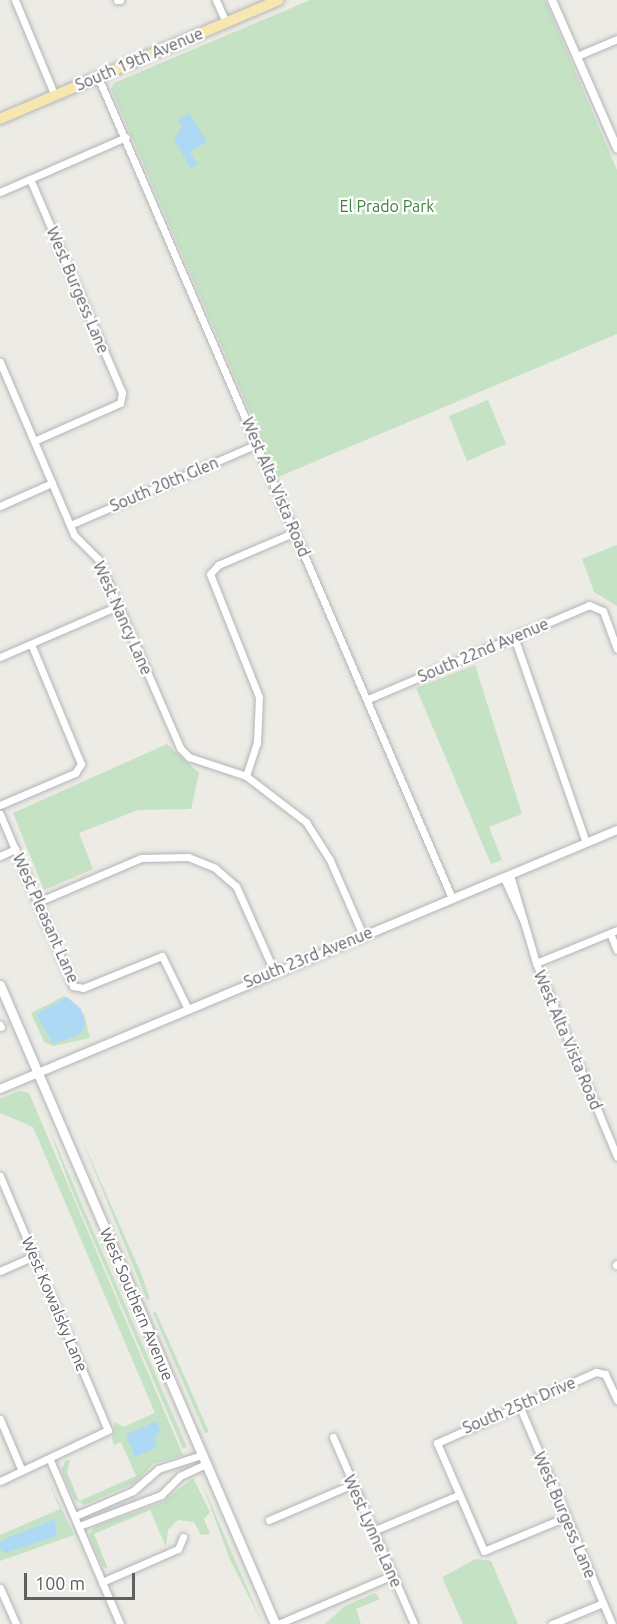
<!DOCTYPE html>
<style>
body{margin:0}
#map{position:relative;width:617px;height:1624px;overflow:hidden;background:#edebe5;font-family:Ubuntu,sans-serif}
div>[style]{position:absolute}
.green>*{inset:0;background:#c5e2c4}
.water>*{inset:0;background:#add9f5}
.roads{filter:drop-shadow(0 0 2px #b2b5b8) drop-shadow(0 0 2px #b2b5b8)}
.minor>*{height:7px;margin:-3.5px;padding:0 3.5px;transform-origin:3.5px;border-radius:3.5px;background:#fff}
.tertiary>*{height:8px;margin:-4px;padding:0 4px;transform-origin:4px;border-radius:4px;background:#fff}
.secondary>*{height:9px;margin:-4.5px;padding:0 4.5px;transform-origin:4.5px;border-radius:4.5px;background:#fff}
.primary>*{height:10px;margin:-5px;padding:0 5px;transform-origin:5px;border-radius:5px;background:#f6e7b1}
span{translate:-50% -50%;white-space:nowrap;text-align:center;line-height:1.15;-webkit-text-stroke:4.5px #fff;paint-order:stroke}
.street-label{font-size:16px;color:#5d6063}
.park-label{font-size:16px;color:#3f803f}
.scale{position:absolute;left:24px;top:1573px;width:111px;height:27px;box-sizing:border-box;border:3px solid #5d6063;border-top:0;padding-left:8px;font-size:18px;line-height:21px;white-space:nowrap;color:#5d6063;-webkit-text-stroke:4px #fff;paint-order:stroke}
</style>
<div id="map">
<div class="green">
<i style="clip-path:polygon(310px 0,545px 0,617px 170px,617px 334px,278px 477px,111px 89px,114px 83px)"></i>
<i style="clip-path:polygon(488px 400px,506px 444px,467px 461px,449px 416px)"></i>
<i style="clip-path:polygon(617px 545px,617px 606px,594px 592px,582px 559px)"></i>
<i style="clip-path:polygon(475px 665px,522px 814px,489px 827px,502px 860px,491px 864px,416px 688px)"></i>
<i style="clip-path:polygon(167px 744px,199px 773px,191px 809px,138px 810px,79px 833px,93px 869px,44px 890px,13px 813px)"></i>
<i style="clip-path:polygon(64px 996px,84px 1014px,90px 1038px,53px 1046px,44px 1042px,31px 1013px)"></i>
<i style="clip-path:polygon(19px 1091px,29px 1093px,183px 1455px,153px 1464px,135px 1483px,84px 1505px,74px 1499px,61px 1470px,66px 1460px,70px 1460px,67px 1472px,79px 1501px,136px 1476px,121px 1442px,114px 1445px,112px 1439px,115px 1422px,123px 1427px,155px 1413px,33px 1127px,0 1113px,0 1099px)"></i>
<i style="clip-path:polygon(48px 1126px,187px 1447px,183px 1449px,70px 1186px)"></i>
<i style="clip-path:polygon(80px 1135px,141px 1273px,150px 1299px,147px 1300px)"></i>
<i style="clip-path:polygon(156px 1312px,209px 1432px,205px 1433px,153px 1313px)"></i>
<i style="clip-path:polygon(45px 1474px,74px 1535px,0 1561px,0 1535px,60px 1509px)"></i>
<i style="clip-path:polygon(193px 1478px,210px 1512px,204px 1519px,210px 1534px,201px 1535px,194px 1522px,178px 1520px,168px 1530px,166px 1547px,150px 1510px,94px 1534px,108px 1569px,102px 1566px,89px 1534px,94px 1527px,163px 1502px)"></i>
<i style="clip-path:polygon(201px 1481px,252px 1599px,263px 1624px,230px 1560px)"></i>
<i style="clip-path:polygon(476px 1559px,491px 1561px,518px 1624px,463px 1624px,442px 1577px)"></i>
<i style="clip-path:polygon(375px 1593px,380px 1599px,356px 1609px,361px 1624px,325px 1624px,345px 1606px)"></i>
</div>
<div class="water">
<i style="clip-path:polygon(189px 113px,207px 142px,190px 152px,197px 164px,191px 168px,174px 140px,182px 126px,178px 120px)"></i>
<i style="clip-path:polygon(67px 997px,81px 1009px,85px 1024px,81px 1034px,53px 1044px,36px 1014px)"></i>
<i style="clip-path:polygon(156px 1421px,161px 1431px,155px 1437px,157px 1447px,135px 1457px,126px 1435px)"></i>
<i style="clip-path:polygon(55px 1519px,57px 1536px,5px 1553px,0 1549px,0 1541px)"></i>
</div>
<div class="roads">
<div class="minor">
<i style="left:15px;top:0;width:104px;rotate:67.4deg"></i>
<i style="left:117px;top:0;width:3px"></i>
<i style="left:216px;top:0;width:24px;rotate:66deg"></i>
<i style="left:577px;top:56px;width:43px;rotate:-23deg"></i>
<i style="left:98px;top:77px;width:894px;rotate:66.68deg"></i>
<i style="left:30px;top:179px;width:233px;rotate:66.7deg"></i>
<i style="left:122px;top:393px;width:10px;rotate:101deg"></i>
<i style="left:120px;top:403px;width:94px;rotate:156.2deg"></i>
<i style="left:0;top:192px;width:137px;rotate:-23.6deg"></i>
<i style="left:0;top:362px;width:188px;rotate:66.8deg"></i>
<i style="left:74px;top:535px;width:34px;rotate:45deg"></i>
<i style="left:98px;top:559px;width:206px;rotate:66.5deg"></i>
<i style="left:180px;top:748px;width:13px;rotate:45deg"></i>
<i style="left:189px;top:757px;width:60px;rotate:18.4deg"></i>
<i style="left:246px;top:776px;width:76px;rotate:37.5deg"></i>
<i style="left:306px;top:822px;width:45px;rotate:57.7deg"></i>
<i style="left:330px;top:860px;width:82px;rotate:66.3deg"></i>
<i style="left:0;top:506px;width:57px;rotate:-23.9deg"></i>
<i style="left:70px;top:525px;width:204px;rotate:-23.4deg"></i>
<i style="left:514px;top:637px;width:218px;rotate:70.7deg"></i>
<i style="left:0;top:657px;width:129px;rotate:-23.4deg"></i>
<i style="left:368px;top:699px;width:240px;rotate:-23deg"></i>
<i style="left:589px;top:605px;width:15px;rotate:23deg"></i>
<i style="left:603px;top:611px;width:40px;rotate:69.8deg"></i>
<i style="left:246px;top:776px;width:35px;rotate:-72deg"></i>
<i style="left:257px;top:743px;width:46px;rotate:-87.5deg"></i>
<i style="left:259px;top:697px;width:132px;rotate:-111.7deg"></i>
<i style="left:210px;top:574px;width:12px;rotate:-48deg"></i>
<i style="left:218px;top:565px;width:84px;rotate:-23.2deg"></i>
<i style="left:0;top:805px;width:82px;rotate:-23.1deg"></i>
<i style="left:75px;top:773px;width:11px;rotate:-56deg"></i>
<i style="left:81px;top:764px;width:130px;rotate:-112.6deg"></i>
<i style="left:0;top:814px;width:187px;rotate:67deg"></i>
<i style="left:73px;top:986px;width:10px;rotate:11deg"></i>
<i style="left:83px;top:988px;width:85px;rotate:-22.1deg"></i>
<i style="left:162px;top:956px;width:57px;rotate:63.9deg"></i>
<i style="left:0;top:856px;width:17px;rotate:-25deg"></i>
<i style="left:510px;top:875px;width:92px;rotate:73.5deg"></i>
<i style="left:536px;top:963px;width:210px;rotate:67.3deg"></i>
<i style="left:504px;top:878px;width:48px;rotate:65.6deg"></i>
<i style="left:38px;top:902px;width:112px;rotate:-23.1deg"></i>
<i style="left:141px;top:858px;width:47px;rotate:-1.2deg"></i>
<i style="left:188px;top:857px;width:29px;rotate:22deg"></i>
<i style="left:215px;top:868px;width:28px;rotate:41deg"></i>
<i style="left:236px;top:886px;width:93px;rotate:65.9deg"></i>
<i style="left:610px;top:933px;width:18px;rotate:68deg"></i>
<i style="left:536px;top:963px;width:87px;rotate:-22.2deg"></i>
<i style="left:0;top:1025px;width:2px;rotate:63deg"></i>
<i style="left:0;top:1176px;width:276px;rotate:67deg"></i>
<i style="left:108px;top:1430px;width:119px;rotate:154.7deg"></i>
<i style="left:616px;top:1265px;width:1px;rotate:-45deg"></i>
<i style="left:0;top:1271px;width:37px;rotate:-24deg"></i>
<i style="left:519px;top:1405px;width:238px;rotate:67deg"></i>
<i style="left:0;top:1419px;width:56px;rotate:67.1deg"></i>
<i style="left:333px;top:1437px;width:204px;rotate:66.6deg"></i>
<i style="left:50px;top:1460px;width:178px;rotate:66.9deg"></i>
<i style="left:75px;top:1516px;width:63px;rotate:-23.3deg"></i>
<i style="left:133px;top:1491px;width:33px;rotate:-41deg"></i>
<i style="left:158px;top:1469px;width:46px;rotate:-17.7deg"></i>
<i style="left:566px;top:1517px;width:89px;rotate:157.5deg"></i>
<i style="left:484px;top:1551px;width:118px;rotate:-113.5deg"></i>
<i style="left:437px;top:1443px;width:174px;rotate:-24.1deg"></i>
<i style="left:596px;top:1372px;width:9px;rotate:13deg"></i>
<i style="left:605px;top:1374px;width:29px;rotate:65deg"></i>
<i style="left:269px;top:1520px;width:91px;rotate:-23.2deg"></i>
<i style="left:79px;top:1526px;width:88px;rotate:-20.7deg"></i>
<i style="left:161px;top:1495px;width:27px;rotate:-45deg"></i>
<i style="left:180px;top:1476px;width:29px;rotate:-25deg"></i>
<i style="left:373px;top:1531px;width:90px;rotate:-22.9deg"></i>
<i style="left:102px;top:1582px;width:83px;rotate:-23.5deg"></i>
<i style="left:178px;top:1549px;width:13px;rotate:-67deg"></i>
<i style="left:0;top:1588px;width:39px;rotate:66deg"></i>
<i style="left:278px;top:1624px;width:125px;rotate:-23.1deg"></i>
<i style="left:552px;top:1624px;width:55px;rotate:-22.4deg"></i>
</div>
<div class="tertiary">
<i style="left:552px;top:0;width:162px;rotate:66.3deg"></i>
<i style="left:0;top:1089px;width:669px;rotate:-22.77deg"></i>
</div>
<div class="secondary">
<i style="left:0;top:985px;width:696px;rotate:66.71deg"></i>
</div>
<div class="primary">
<i style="left:0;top:119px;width:303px;rotate:-23.1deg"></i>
</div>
</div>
<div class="street-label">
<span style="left:139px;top:59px;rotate:-23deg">South 19th Avenue</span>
<span style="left:78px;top:290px;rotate:67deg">West Burgess Lane</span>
<span style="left:164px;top:484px;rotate:-23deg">South 20th Glen</span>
<span style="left:276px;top:487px;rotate:67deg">West Alta Vista Road</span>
<span style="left:123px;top:618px;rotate:66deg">West Nancy Lane</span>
<span style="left:483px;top:650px;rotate:-23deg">South 22nd Avenue</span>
<span style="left:46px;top:918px;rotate:66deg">West Pleasant Lane</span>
<span style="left:308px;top:957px;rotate:-22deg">South 23rd Avenue</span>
<span style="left:568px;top:1040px;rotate:67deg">West Alta Vista Road</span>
<span style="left:55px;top:1304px;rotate:67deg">West Kowalsky Lane</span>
<span style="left:137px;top:1304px;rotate:67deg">West Southern Avenue</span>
<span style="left:519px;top:1405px;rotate:-23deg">South 25th Drive</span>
<span style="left:565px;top:1515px;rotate:67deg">West Burgess Lane</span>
<span style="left:373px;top:1531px;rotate:66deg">West Lynne Lane</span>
</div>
<div class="park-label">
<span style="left:387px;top:206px">El Prado Park</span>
</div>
<div class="scale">100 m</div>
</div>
